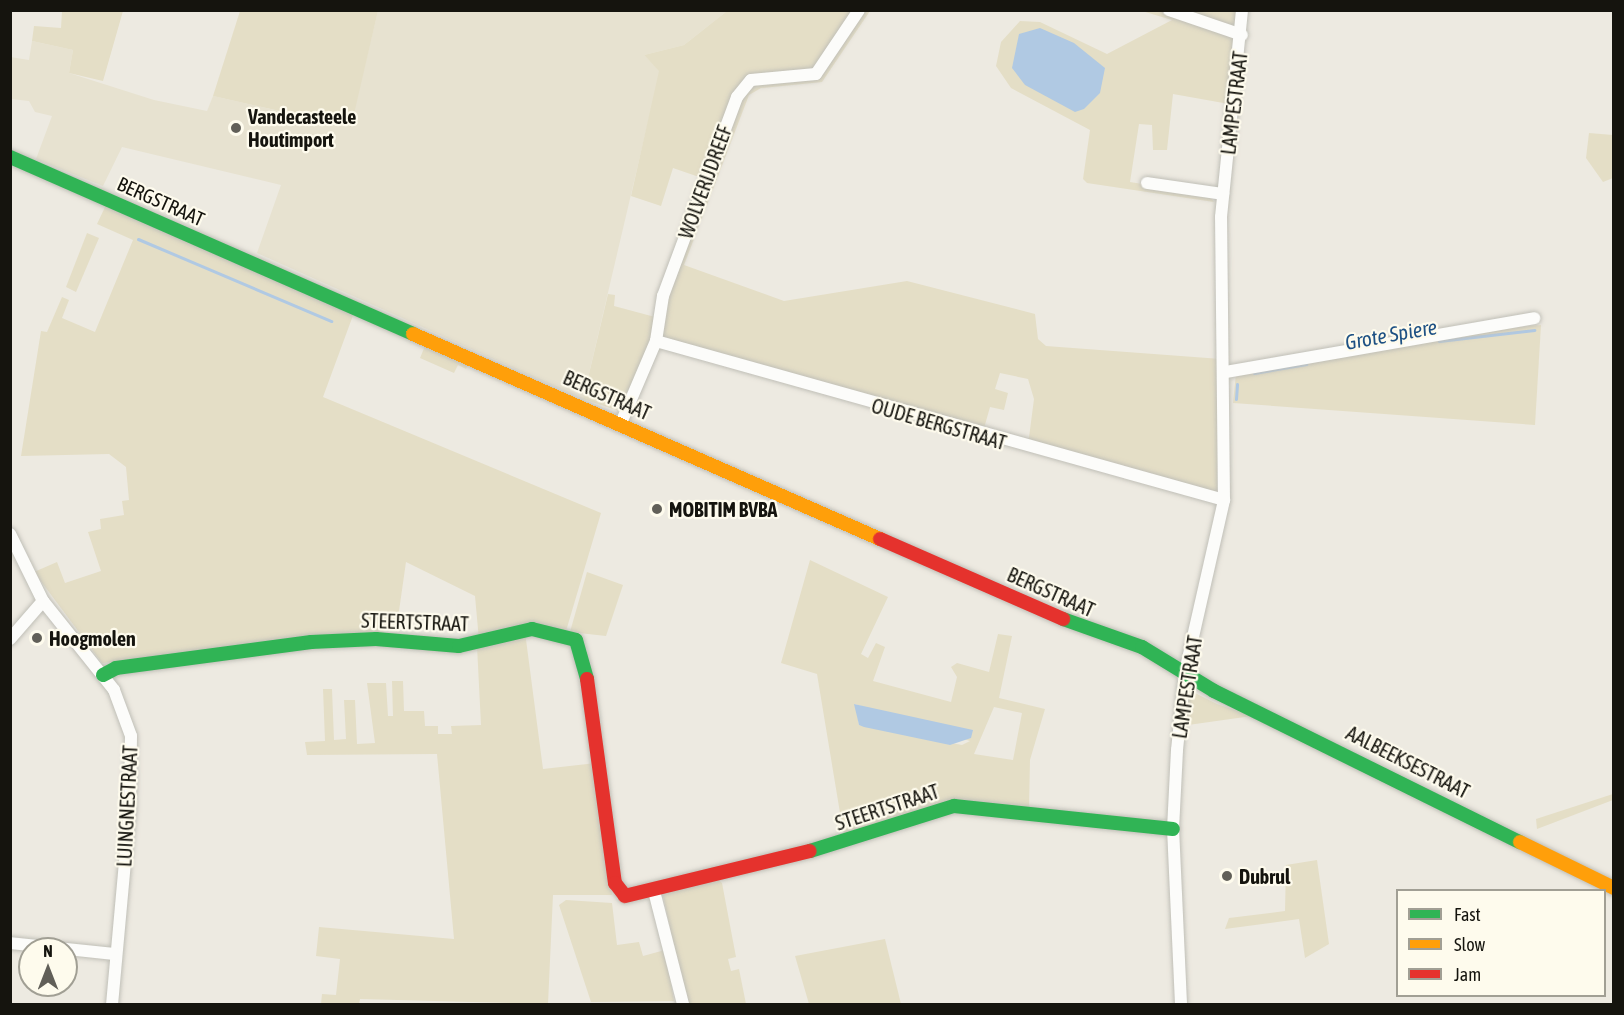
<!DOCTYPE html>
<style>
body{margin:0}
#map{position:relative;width:1624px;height:1015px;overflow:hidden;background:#edeae1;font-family:"Asap Condensed",sans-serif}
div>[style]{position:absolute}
.built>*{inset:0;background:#e7e2d0}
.green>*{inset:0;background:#e4dec6}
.water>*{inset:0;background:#b0c9e3}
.stream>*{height:3px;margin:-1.5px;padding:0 1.5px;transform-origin:1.5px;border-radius:1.5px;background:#b0c9e3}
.roads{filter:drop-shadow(0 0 2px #c0bfb7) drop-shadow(0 0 2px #c0bfb7)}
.street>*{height:12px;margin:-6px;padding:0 6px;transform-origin:6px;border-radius:6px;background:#fcfcfa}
.fast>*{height:14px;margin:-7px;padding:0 7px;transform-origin:7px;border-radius:7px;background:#30b455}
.slow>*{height:14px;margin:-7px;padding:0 7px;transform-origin:7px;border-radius:7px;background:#ff9f0a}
.jam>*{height:14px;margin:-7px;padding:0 7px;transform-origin:7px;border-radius:7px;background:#e5322d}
.dots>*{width:16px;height:16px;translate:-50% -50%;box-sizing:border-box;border:3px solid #fefbed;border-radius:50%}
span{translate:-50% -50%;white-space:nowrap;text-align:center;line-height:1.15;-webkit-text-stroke:4.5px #fefbed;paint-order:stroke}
.street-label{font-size:20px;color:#15140e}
.poi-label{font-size:20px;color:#15140e;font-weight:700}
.left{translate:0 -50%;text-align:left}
.water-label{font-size:21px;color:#1e5184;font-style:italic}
.frame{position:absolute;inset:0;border:12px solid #15140e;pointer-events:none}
.legend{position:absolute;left:1396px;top:889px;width:210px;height:108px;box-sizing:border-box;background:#fefbed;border:2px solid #a19f94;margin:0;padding:8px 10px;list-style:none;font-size:18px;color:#15140e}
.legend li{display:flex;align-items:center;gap:12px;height:30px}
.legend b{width:30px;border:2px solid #a19f94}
.north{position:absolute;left:18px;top:937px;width:60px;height:60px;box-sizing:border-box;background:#fefbed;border:2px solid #a19f94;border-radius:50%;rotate:0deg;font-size:16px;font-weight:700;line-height:24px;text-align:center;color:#15140e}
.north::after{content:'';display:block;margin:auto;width:21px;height:27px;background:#615f58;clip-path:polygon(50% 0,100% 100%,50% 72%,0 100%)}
</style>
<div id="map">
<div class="built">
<i style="clip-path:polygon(378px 11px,727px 11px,684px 45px,644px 55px,660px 71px,583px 399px,257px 253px,281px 185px,122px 147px,103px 186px,36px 159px,52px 116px,35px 112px,29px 101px,11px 99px,10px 57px,29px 60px,32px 41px,73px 50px,69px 73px,154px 100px,207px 111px,213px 96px,350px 127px)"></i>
</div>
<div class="green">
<i style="clip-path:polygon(62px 11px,123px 11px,103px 81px,69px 73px,73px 50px,32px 41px,34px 26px,61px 28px)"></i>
<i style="clip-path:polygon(240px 11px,378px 11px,351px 127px,213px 96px)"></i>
<i style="clip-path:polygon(727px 11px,856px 11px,818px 70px,751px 78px,702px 178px,673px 168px,661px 206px,631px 196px,659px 71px,644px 55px,684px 45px)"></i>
<i style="clip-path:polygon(863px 11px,870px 11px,822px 82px,761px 88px,749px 95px,684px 265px,784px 301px,907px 281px,1035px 314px,1038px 339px,1046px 346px,1221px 359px,1217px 495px,1028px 445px,1034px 399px,1028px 379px,1000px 373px,995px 389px,1008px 393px,1004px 410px,990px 407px,983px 432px,660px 339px,664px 307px,731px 119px,751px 85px,824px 73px)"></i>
<i style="clip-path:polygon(1142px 11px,1161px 11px,1235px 36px,1229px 104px,1173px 94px,1167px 150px,1153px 150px,1152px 125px,1139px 124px,1130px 182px,1209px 195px,1214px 202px,1087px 183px,1083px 179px,1090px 130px,1011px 88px,996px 66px,1001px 42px,1020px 21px,1040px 22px,1107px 54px,1172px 20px)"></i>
<i style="clip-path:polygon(1178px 11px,1238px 11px,1235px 27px)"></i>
<i style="clip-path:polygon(1589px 133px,1613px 135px,1613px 178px,1603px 182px,1586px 158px)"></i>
<i style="clip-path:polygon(106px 205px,355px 310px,323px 397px,601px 513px,566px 631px,479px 640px,475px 596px,406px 562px,397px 625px,384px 625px,383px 637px,102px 663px,34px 572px,57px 562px,65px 583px,101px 571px,88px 532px,101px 529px,100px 519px,124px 515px,122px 501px,129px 500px,126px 467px,109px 454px,21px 456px,41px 331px,47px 332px,62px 297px,69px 300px,62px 318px,95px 332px,133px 240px,97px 224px)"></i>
<i style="clip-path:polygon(87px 233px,99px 238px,76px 292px,66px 287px)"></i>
<i style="clip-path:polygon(608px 294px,615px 295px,614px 306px,655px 317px,649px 354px,622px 412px,583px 399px)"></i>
<i style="clip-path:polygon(1541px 325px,1535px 425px,1233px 403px,1236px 374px,1456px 333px)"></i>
<i style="clip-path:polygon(427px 341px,470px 360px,466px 369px,458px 365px,454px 373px,420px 358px)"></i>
<i style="clip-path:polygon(evenodd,810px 560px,888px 597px,861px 654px,868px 658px,876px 643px,885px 647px,873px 681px,951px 702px,957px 677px,951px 667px,957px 663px,989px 672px,998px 634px,1012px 636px,999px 698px,1045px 709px,1030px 760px,1029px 808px,977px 801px,844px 837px,817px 674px,781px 663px,810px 560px,855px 704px,970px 741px,962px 745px,859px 725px,855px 704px,810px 560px,994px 707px,1022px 713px,1013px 760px,974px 754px,994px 707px)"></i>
<i style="clip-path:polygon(587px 572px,623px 585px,606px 636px,570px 632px)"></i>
<i style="clip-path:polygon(525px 632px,543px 769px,596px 763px,612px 895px,553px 895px,548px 1004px,360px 999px,359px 1004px,321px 1004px,322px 994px,336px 995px,340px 959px,316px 956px,319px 927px,454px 939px,437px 754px,307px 755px,305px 742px,325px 741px,323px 689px,332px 689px,334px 740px,346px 739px,344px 700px,355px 700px,357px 744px,375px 743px,367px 683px,386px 683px,388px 716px,393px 716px,392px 681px,403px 681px,404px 711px,424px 711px,425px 726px,438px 726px,438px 734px,452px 734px,451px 726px,481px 725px,477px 646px)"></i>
<i style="clip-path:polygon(1185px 688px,1217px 704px,1252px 716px,1181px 726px)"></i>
<i style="clip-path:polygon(1613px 794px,1613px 800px,1537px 829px,1536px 819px)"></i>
<i style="clip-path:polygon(1317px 860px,1329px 944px,1305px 958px,1299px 919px,1225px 929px,1229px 918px,1285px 911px,1286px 865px)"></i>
<i style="clip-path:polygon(713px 876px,722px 883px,736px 957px,728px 959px,731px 971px,739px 969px,746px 1004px,686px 1004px,663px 895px)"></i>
<i style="clip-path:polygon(566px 900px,612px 903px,617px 945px,639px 942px,643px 956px,665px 950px,674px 1001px,591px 1002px,559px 905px)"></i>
<i style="clip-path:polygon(885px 939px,901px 1004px,809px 1004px,795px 956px)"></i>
</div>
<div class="water">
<i style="clip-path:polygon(1040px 28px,1074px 43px,1105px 68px,1100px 93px,1084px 109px,1075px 112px,1025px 85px,1012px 68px,1019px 34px)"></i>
<i style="clip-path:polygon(854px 704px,973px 730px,971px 738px,950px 745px,864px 727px,859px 725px)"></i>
</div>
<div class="stream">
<i style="left:138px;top:239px;width:210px;rotate:23deg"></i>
<i style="left:1439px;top:341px;width:96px;rotate:-6.6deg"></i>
<i style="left:1254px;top:373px;width:53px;rotate:-9.8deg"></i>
<i style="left:1236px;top:399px;width:15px;rotate:-86deg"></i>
</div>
<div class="roads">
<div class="street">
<i style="left:1169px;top:10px;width:77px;rotate:18.9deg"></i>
<i style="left:1147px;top:183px;width:77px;rotate:8.2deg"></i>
<i style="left:656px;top:341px;width:590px;rotate:15.64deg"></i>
<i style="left:1226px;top:372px;width:313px;rotate:-9.9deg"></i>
<i style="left:621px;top:423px;width:89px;rotate:-66.9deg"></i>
<i style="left:656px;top:341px;width:46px;rotate:-81.2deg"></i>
<i style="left:663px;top:296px;width:212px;rotate:-69.6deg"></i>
<i style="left:737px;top:97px;width:22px;rotate:-51deg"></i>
<i style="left:751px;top:80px;width:65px;rotate:-5.3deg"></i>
<i style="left:816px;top:74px;width:77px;rotate:-56.1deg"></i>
<i style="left:10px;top:534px;width:75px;rotate:63.8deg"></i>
<i style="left:43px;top:601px;width:114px;rotate:51.4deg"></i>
<i style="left:114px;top:690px;width:49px;rotate:69.7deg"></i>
<i style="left:131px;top:736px;width:71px;rotate:90.8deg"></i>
<i style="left:130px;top:807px;width:198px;rotate:95.2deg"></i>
<i style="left:10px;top:639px;width:50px;rotate:-49deg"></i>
<i style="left:654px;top:891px;width:117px;rotate:75.6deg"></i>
<i style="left:10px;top:943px;width:106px;rotate:6deg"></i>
<i style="left:1181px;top:1004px;width:175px;rotate:-92.6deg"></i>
<i style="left:1173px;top:829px;width:79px;rotate:-87.1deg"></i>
<i style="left:1177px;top:750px;width:78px;rotate:-84.1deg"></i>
<i style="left:1185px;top:672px;width:176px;rotate:-77.2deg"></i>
<i style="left:1224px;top:500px;width:283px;rotate:-90.6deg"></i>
<i style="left:1221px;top:217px;width:208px;rotate:-84.2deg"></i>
</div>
<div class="fast">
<i style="left:10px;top:157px;width:440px;rotate:23.7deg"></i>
<i style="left:1063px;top:619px;width:84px;rotate:19.5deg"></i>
<i style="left:1142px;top:647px;width:84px;rotate:31.4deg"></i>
<i style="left:1214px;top:691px;width:341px;rotate:26.3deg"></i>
<i style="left:103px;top:675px;width:15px;rotate:-28deg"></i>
<i style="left:116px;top:668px;width:197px;rotate:-7.6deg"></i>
<i style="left:311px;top:642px;width:65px;rotate:-2.6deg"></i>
<i style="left:376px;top:639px;width:83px;rotate:4.8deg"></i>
<i style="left:459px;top:646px;width:75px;rotate:-13.1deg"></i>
<i style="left:532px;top:629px;width:45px;rotate:14deg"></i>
<i style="left:576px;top:640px;width:41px;rotate:74.2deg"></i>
<i style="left:810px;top:851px;width:151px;rotate:-17.4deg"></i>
<i style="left:954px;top:806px;width:220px;rotate:6deg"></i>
</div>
<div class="slow">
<i style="left:413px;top:334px;width:510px;rotate:23.7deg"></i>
<i style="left:1520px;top:842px;width:105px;rotate:26.1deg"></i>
</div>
<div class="jam">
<i style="left:880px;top:539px;width:200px;rotate:23.6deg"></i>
<i style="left:587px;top:679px;width:206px;rotate:82.2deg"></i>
<i style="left:615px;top:883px;width:16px;rotate:52deg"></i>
<i style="left:625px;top:896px;width:190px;rotate:-13.7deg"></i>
</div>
</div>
<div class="dots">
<i style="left:236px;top:128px;background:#615f58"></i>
<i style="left:657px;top:509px;background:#615f58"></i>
<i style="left:37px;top:638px;background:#615f58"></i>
<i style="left:1227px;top:876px;background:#615f58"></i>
</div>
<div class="street-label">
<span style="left:1234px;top:103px;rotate:-83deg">LAMPESTRAAT</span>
<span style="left:705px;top:182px;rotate:-70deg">WOLVERIJDREEF</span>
<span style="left:161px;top:201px;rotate:24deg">BERGSTRAAT</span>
<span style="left:607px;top:395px;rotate:24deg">BERGSTRAAT</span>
<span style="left:939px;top:424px;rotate:16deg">OUDE BERGSTRAAT</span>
<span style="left:1051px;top:592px;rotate:24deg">BERGSTRAAT</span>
<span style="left:415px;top:622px;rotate:2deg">STEERTSTRAAT</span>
<span style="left:1187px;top:687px;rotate:-81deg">LAMPESTRAAT</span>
<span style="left:1408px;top:762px;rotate:27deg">AALBEEKSESTRAAT</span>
<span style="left:127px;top:806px;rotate:-87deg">LUINGNESTRAAT</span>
<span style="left:887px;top:807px;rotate:-18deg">STEERTSTRAAT</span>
</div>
<div class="poi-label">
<span class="left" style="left:248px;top:128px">Vandecasteele<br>Houtimport</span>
<span class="left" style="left:669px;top:509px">MOBITIM BVBA</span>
<span class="left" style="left:49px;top:638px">Hoogmolen</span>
<span class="left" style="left:1239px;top:876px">Dubrul</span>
</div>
<div class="water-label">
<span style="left:1391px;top:334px;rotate:-10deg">Grote Spiere</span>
</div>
<div class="frame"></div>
<ul class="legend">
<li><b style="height:8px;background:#30b455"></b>Fast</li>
<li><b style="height:8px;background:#ff9f0a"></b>Slow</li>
<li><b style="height:8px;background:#e5322d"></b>Jam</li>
</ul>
<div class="north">N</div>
</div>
